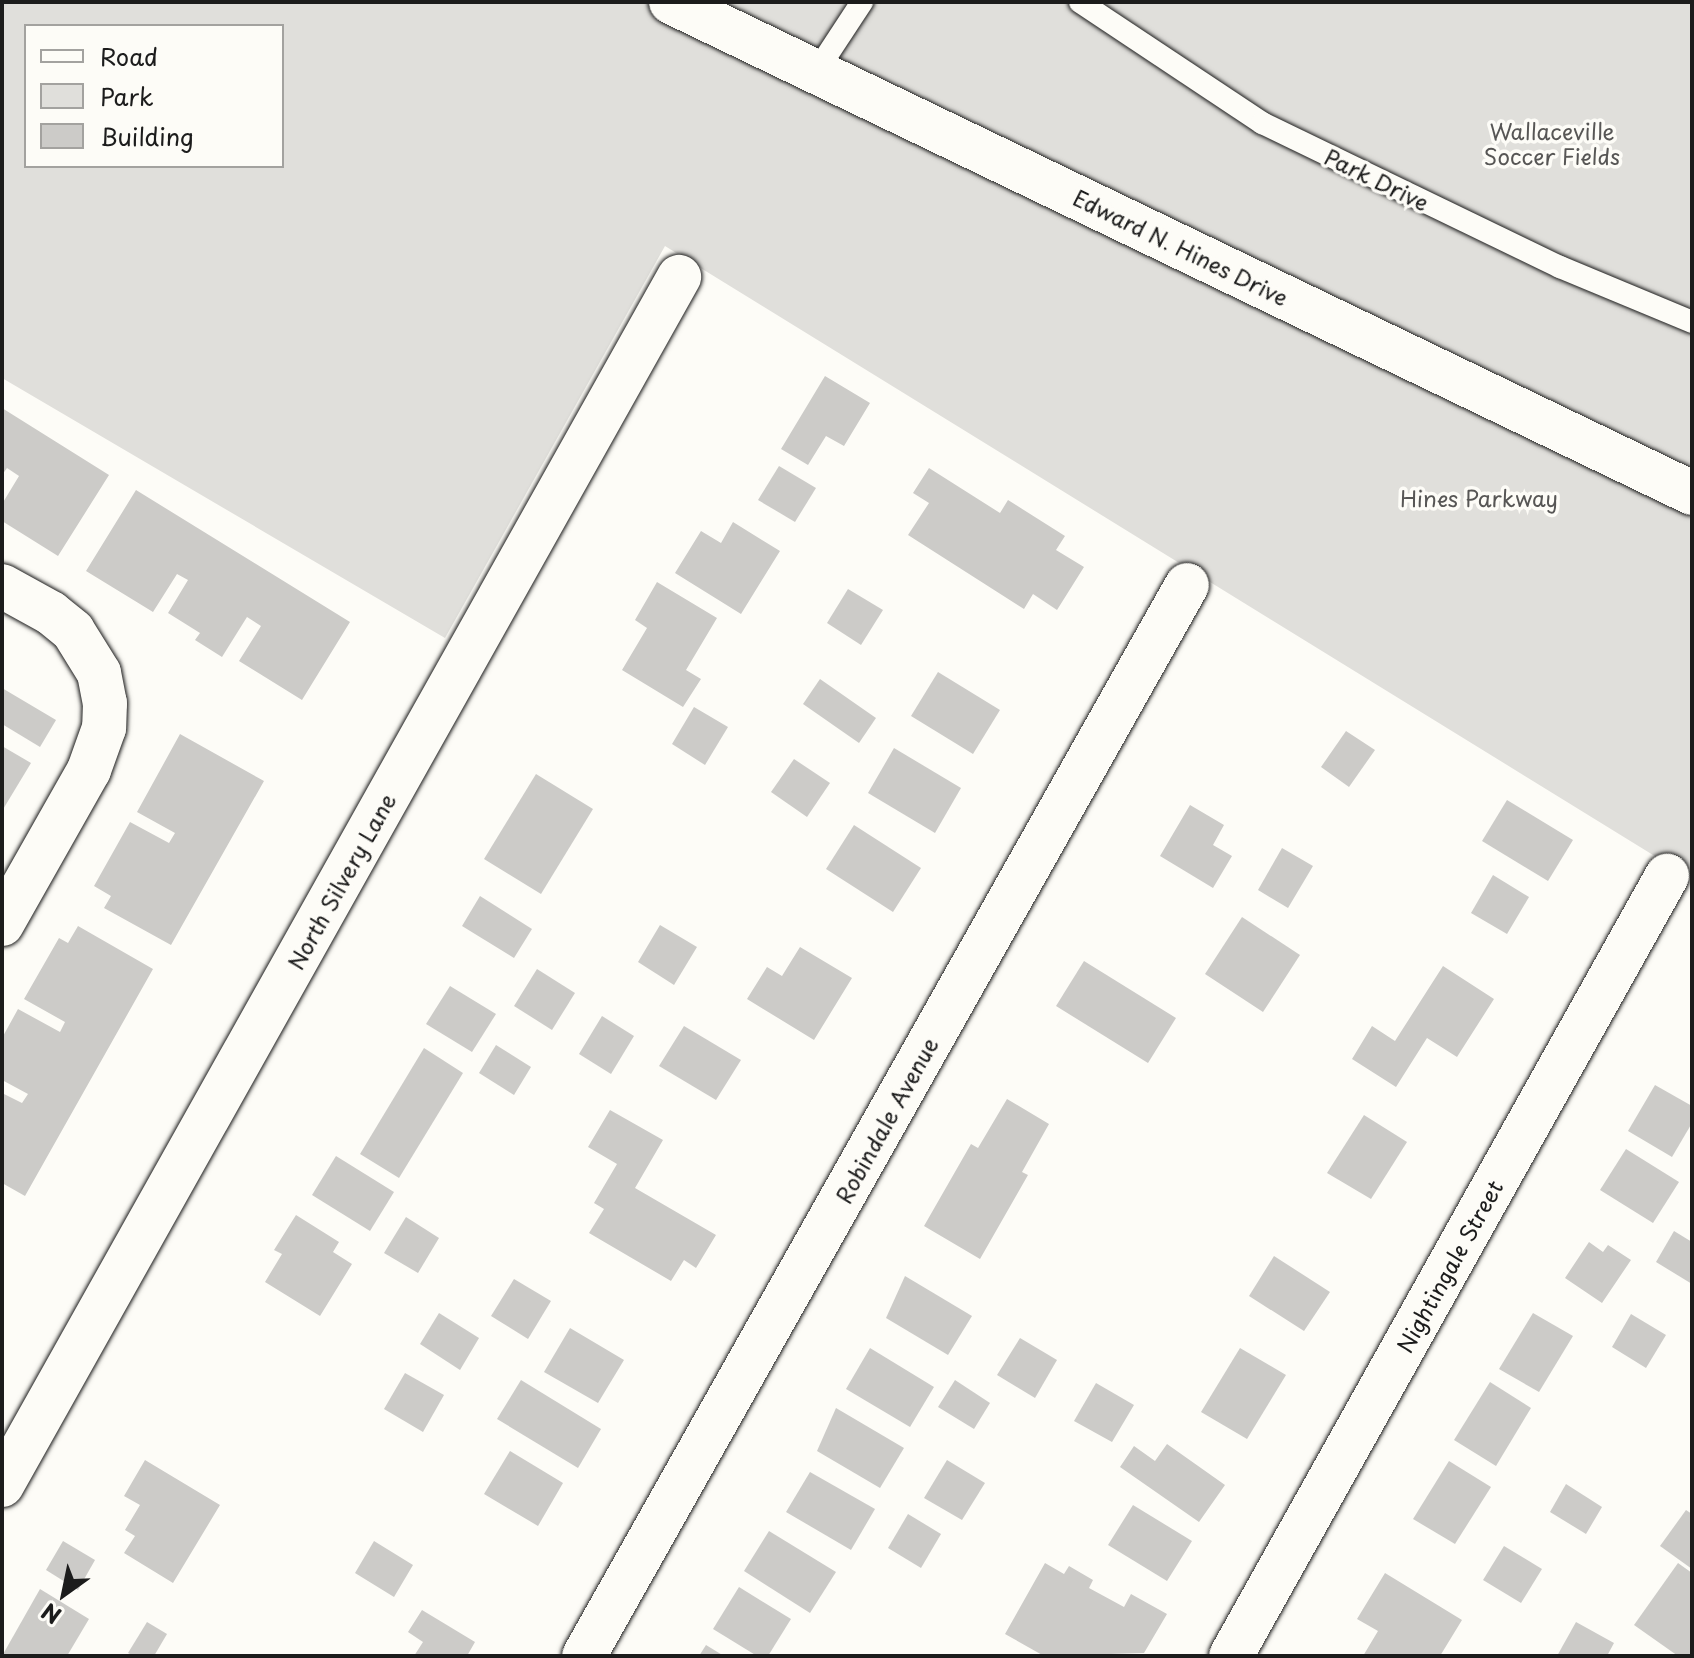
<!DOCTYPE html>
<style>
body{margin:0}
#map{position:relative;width:1694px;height:1658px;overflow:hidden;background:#fdfcf7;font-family:"Playpen Sans",sans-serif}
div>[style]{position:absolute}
.green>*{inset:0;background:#e0dfdb}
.building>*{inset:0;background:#cccbc8}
.roads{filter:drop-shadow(0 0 2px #1c1c1c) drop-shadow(0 0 2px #1c1c1c)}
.lane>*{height:22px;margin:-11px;padding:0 11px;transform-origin:11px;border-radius:11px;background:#fdfcf7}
.street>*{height:44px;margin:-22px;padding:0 22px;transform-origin:22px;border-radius:22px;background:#fdfcf7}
.secondary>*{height:44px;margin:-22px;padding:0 22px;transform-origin:22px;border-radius:22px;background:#fdfcf7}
span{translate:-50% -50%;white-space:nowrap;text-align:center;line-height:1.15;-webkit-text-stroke:7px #fdfcf7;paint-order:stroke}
.park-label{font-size:22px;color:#575655}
.street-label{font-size:22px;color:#1c1c1c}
.frame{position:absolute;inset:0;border:4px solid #1c1c1c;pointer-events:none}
.legend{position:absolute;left:24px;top:24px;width:260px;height:144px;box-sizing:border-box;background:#fdfcf7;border:2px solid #a3a29f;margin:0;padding:10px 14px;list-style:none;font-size:24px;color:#1c1c1c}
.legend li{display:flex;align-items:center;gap:16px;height:40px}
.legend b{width:40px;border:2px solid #a3a29f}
.north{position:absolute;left:24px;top:1554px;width:80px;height:80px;-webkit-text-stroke:6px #fdfcf7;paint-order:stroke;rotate:213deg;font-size:22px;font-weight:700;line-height:32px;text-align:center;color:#1c1c1c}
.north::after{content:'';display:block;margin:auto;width:28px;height:36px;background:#1c1c1c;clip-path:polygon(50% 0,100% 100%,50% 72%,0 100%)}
</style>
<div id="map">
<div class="green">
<i style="clip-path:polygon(evenodd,2px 2px,1692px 2px,1692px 879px,665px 246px,445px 638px,2px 378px,2px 2px,26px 26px,282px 26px,282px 166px,26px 166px,26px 26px)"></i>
</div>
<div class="building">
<i style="clip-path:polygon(825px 376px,870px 403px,844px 446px,826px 436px,808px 465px,781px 449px)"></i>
<i style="clip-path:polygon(2px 408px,109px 475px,58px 556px,2px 521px,2px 504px,19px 476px,7px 468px,2px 475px)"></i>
<i style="clip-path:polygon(779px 466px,816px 488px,795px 522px,758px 500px)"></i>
<i style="clip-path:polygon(929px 468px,1000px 513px,1008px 500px,1065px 536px,1056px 550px,1084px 567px,1057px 610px,1033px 594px,1024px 609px,908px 535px,929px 503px,913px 493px)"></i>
<i style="clip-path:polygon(136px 490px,350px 622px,302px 700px,239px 661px,261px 626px,247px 617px,222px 657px,195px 640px,200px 633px,168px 613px,188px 580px,177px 574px,153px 612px,86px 571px)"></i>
<i style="clip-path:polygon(733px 522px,780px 551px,741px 614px,675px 573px,701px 531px,721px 543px)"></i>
<i style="clip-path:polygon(657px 582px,717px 618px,686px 670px,701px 679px,683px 707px,622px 670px,647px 628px,635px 620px)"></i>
<i style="clip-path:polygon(848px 589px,883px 610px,861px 645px,827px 623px)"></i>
<i style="clip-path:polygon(938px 672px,1000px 710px,973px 754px,911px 716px)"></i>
<i style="clip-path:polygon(820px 679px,876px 718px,859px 743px,803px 704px)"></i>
<i style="clip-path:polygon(2px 688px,56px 720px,40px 747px,2px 724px)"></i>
<i style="clip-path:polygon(694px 707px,728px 727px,705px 765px,672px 744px)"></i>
<i style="clip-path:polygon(1346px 731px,1375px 750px,1349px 787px,1321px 767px)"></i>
<i style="clip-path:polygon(180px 734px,264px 781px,171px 945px,104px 908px,111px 896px,94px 886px,130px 822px,169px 843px,175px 833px,137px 812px)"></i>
<i style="clip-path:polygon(2px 746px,31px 763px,2px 811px)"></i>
<i style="clip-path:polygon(894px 748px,961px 788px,935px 833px,868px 793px)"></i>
<i style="clip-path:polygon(794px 759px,830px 783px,807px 817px,771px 792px)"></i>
<i style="clip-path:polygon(536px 774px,593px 809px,541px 894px,484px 859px)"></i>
<i style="clip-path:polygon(1507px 800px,1573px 840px,1548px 881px,1482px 841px)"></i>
<i style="clip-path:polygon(1190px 805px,1224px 825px,1213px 845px,1232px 856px,1213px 888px,1160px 856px)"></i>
<i style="clip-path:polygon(854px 825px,921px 868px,893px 912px,826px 869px)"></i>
<i style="clip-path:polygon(1282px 848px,1313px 866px,1288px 908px,1258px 890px)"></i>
<i style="clip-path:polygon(1493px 875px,1529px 897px,1507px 934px,1471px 913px)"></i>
<i style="clip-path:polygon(480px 896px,532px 929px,514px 958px,462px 926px)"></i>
<i style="clip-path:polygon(1242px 917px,1300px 955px,1263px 1012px,1205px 974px)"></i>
<i style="clip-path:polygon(660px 925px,697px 947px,674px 985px,638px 962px)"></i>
<i style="clip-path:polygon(78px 926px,153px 969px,25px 1196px,2px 1183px,2px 1093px,22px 1103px,28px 1094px,2px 1080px,2px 1038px,18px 1009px,60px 1032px,65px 1022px,24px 999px,59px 938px,68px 943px)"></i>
<i style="clip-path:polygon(800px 947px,852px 978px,814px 1040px,747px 999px,767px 967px,782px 976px)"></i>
<i style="clip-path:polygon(1084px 961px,1176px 1018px,1148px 1063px,1056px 1006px)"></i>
<i style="clip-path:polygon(1443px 966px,1494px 999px,1457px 1057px,1427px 1038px,1396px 1087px,1352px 1059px,1372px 1026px,1395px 1041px)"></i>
<i style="clip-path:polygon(537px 969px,575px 993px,552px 1030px,514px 1006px)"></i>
<i style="clip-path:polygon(450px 986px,496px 1014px,472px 1052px,426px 1024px)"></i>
<i style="clip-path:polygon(602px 1016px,634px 1036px,611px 1074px,579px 1054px)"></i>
<i style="clip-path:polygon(684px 1026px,741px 1060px,716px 1100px,659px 1066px)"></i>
<i style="clip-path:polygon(496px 1045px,531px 1067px,514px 1095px,479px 1073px)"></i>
<i style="clip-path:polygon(424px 1048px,463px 1073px,399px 1178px,360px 1154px)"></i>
<i style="clip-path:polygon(1655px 1085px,1692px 1106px,1692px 1123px,1672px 1157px,1628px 1131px)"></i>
<i style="clip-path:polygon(1007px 1099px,1049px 1124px,1022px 1172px,1028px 1175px,980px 1259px,924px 1226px,971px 1144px,978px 1148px)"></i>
<i style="clip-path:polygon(610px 1110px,663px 1140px,635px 1188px,716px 1235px,696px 1268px,684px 1260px,671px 1281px,589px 1233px,604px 1209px,594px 1203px,617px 1164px,588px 1147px)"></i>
<i style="clip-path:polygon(1364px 1115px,1407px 1142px,1371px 1199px,1327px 1173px)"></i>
<i style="clip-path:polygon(1626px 1149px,1679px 1182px,1653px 1223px,1600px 1190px)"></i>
<i style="clip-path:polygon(336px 1156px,394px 1192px,370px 1231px,312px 1195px)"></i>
<i style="clip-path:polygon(296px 1215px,339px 1242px,333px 1252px,352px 1264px,320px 1316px,265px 1282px,282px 1254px,274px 1250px)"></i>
<i style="clip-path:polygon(406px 1217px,439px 1238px,418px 1273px,384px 1253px)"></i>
<i style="clip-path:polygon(1674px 1231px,1692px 1242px,1692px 1284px,1656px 1262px)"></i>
<i style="clip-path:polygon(1589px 1242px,1603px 1252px,1608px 1245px,1631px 1260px,1602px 1303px,1565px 1278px)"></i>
<i style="clip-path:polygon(1274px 1256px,1330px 1292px,1304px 1331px,1249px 1296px)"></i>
<i style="clip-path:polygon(905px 1276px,972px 1316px,948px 1355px,886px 1318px)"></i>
<i style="clip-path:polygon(514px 1279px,551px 1301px,528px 1339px,491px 1316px)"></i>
<i style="clip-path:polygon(439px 1313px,479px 1338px,460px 1370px,420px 1344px)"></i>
<i style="clip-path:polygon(1533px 1313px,1573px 1336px,1539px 1392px,1499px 1369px)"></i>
<i style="clip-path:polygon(1631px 1314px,1666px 1335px,1646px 1368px,1612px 1347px)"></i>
<i style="clip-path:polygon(570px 1328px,624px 1360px,598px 1403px,544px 1372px)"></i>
<i style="clip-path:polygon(1020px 1338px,1057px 1360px,1035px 1398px,997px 1375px)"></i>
<i style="clip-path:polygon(870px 1348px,934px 1387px,910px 1427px,846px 1389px)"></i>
<i style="clip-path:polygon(1240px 1348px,1286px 1375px,1247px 1439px,1201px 1412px)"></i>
<i style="clip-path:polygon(405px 1373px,444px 1395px,423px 1432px,384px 1409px)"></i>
<i style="clip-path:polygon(521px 1380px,601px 1429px,578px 1468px,497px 1419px)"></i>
<i style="clip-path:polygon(955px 1380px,990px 1403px,974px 1429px,938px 1407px)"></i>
<i style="clip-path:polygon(1490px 1382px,1531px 1408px,1496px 1466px,1454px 1440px)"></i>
<i style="clip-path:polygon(1096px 1383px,1134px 1405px,1112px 1442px,1074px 1421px)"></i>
<i style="clip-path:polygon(836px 1408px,904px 1448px,880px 1488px,817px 1451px)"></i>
<i style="clip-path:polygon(1167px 1444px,1225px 1485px,1199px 1522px,1120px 1467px,1134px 1446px,1155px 1461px)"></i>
<i style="clip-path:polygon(510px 1451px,563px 1483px,538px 1526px,484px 1494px)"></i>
<i style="clip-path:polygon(145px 1460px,220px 1505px,173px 1583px,124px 1553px,135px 1536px,125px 1530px,140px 1505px,124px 1496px)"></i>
<i style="clip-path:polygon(947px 1460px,985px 1483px,962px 1520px,924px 1498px)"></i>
<i style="clip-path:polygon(1449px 1461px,1491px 1487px,1455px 1544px,1413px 1519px)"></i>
<i style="clip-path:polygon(810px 1472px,875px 1509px,851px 1550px,786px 1512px)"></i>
<i style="clip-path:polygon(1566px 1484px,1602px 1507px,1586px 1534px,1550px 1512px)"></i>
<i style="clip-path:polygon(1133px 1505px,1192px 1541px,1167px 1581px,1108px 1545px)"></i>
<i style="clip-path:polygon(1686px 1510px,1692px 1514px,1692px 1569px,1660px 1546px)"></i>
<i style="clip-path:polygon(908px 1514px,941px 1534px,921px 1568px,888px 1548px)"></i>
<i style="clip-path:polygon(769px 1531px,836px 1572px,810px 1613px,744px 1571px)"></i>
<i style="clip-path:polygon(63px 1541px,95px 1560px,78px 1590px,46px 1570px)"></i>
<i style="clip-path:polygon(374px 1541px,413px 1565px,394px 1597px,355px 1573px)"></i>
<i style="clip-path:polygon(1504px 1546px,1542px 1569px,1521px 1603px,1483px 1580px)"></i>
<i style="clip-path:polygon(1045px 1563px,1064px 1574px,1069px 1566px,1093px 1580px,1089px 1588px,1124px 1607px,1131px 1594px,1167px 1614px,1144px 1653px,1044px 1656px,1005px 1634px)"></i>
<i style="clip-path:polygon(1678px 1563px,1692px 1573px,1692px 1656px,1678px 1656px,1634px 1625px)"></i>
<i style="clip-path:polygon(1385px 1573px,1462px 1620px,1440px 1656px,1363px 1656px,1378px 1631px,1357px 1619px)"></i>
<i style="clip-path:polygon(739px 1587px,791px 1619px,768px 1656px,757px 1656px,713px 1629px)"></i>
<i style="clip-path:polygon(40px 1589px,89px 1619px,67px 1656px,2px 1656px)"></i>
<i style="clip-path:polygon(422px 1610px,475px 1642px,467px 1656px,414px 1656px,423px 1642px,408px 1632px)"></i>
<i style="clip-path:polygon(147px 1622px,167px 1634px,154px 1656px,134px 1656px,128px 1653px)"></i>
<i style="clip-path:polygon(1576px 1622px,1614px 1643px,1607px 1656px,1557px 1656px)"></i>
<i style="clip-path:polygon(706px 1645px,724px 1656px,699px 1656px)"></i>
</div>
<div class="roads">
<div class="lane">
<i style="left:1080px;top:2px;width:219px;rotate:33.6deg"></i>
<i style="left:1262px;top:123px;width:331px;rotate:25.8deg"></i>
<i style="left:1560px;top:267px;width:143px;rotate:22.6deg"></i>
<i style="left:816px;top:72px;width:84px;rotate:-56.7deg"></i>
</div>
<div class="street">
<i style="left:2px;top:586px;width:56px;rotate:28.9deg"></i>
<i style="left:51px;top:613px;width:28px;rotate:39deg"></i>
<i style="left:73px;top:631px;width:49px;rotate:58.2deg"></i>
<i style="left:99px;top:673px;width:31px;rotate:79deg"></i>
<i style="left:105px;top:703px;width:25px;rotate:92deg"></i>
<i style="left:104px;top:728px;width:45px;rotate:109.7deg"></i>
<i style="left:89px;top:770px;width:177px;rotate:119.5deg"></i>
<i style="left:2px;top:1485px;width:1385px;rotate:-60.73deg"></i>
<i style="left:584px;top:1656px;width:1229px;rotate:-60.62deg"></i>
<i style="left:1231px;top:1656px;width:894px;rotate:-60.8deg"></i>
</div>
<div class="secondary">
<i style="left:671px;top:2px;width:1133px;rotate:25.68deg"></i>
</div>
</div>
<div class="park-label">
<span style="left:1552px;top:143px">Wallaceville<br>Soccer Fields</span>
<span style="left:1479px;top:498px">Hines Parkway</span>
</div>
<div class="street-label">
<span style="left:1377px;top:179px;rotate:26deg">Park Drive</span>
<span style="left:1181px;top:247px;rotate:26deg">Edward N. Hines Drive</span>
<span style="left:341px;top:881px;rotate:-61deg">North Silvery Lane</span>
<span style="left:886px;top:1120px;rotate:-61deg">Robindale Avenue</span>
<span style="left:1449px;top:1266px;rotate:-61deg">Nightingale Street</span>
</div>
<div class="frame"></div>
<ul class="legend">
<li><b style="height:10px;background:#fdfcf7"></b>Road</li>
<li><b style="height:22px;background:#e0dfdb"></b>Park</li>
<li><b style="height:22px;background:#cccbc8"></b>Building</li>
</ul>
<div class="north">N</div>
</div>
